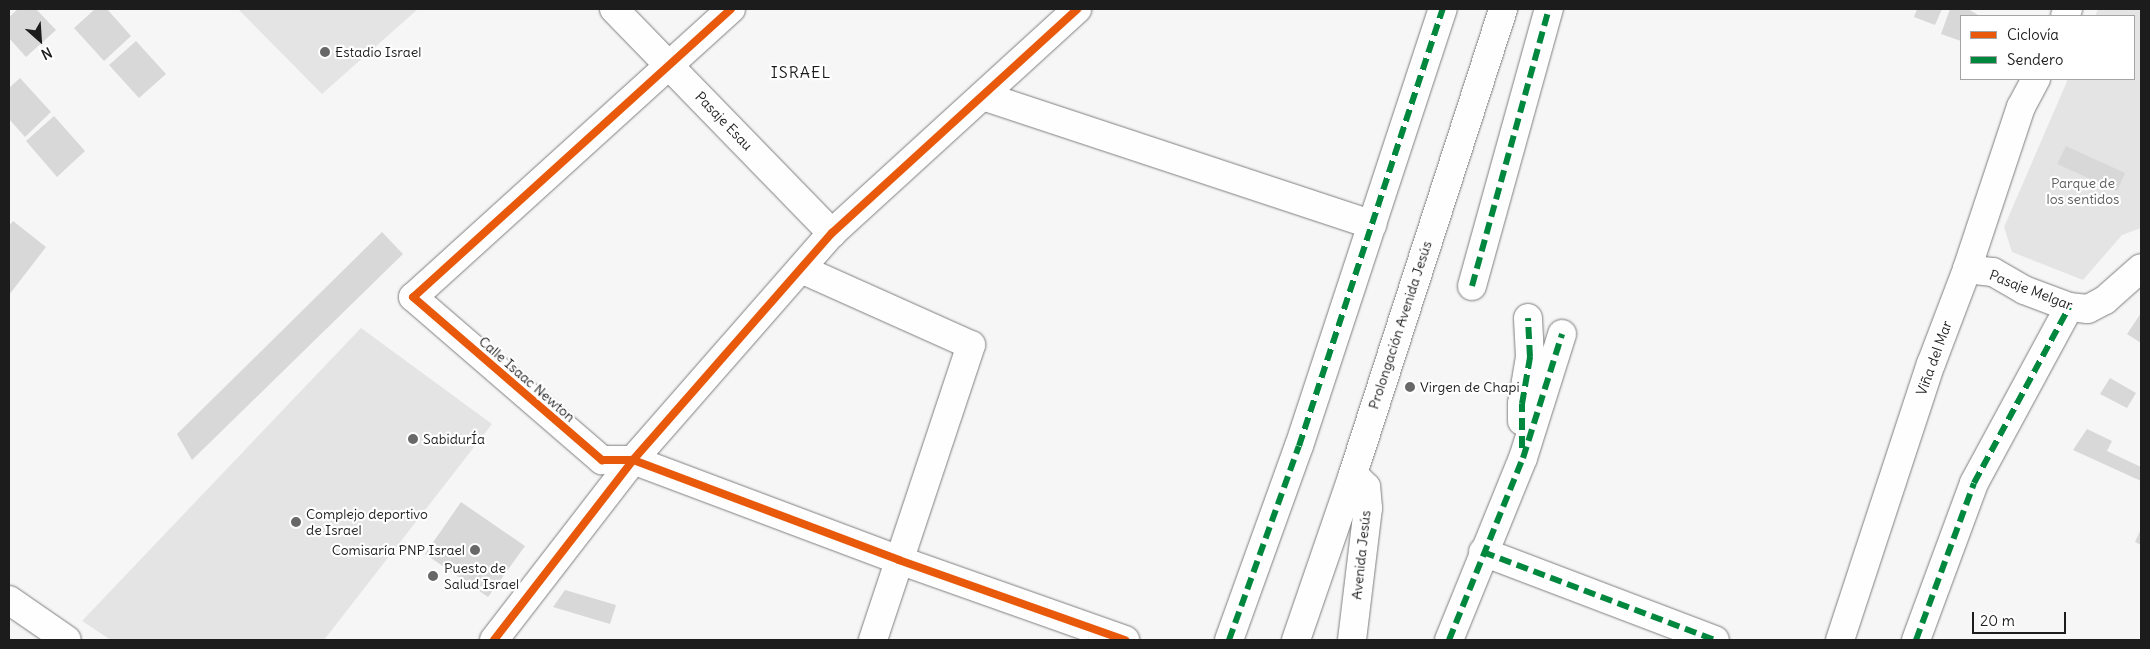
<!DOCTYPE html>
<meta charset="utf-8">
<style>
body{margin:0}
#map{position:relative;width:2150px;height:649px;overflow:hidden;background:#f6f6f6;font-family:Delius,sans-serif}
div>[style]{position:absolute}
.green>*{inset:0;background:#e4e4e4}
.building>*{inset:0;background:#d8d8d8}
.roads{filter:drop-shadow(0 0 1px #7e7e7e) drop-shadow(0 0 1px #7e7e7e)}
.minor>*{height:28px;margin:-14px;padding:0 14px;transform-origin:14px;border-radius:14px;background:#fefefe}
.major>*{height:28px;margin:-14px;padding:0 14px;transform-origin:14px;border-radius:14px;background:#fefefe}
.quiet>*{height:6px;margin-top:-3px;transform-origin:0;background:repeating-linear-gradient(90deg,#00873e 0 12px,transparent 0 18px)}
.cycleway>*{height:8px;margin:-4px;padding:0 4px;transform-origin:4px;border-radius:4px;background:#e8590c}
.dots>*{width:14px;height:14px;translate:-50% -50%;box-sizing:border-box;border:2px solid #fff;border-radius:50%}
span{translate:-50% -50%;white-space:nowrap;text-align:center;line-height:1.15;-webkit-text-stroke:4.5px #fff;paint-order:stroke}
.poi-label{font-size:14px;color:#1c1c1c}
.left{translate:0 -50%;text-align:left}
.right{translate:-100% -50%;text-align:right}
.street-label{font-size:14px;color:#1c1c1c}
.park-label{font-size:14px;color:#5d5d5d}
.quarter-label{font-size:16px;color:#1c1c1c;letter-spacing:1px}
.frame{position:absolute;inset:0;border:10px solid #1c1c1c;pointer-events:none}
.legend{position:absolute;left:1960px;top:15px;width:175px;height:65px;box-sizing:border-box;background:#fff;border:1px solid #a4a4a4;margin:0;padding:6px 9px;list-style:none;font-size:15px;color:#1c1c1c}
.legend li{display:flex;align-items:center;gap:10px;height:25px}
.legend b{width:25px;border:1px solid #a4a4a4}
.north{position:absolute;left:15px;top:15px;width:50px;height:50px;-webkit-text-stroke:4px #fff;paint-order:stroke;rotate:154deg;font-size:14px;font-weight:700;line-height:20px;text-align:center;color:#1c1c1c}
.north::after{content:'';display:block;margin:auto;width:18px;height:22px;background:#1c1c1c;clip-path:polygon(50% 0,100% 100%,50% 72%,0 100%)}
.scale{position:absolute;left:1972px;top:612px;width:94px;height:22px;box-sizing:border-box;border:2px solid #1c1c1c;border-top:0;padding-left:6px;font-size:15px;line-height:18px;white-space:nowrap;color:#1c1c1c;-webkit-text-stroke:4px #fff;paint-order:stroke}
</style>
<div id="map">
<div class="green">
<i style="clip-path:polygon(238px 9px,418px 9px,322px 94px)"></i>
<i style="clip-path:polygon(2098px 9px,2141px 9px,2141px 228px,2122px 235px,2083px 280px,2012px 252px,2004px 227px,2068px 79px,2134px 79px,2134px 16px,2095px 16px)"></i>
<i style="clip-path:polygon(361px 328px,492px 424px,324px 640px,111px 640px,82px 621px)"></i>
</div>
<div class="building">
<i style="clip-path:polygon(18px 9px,36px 9px,56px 30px,26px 57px,9px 38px,9px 17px)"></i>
<i style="clip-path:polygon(95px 9px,107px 9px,131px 36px,104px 61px,74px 28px)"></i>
<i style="clip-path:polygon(1917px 9px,1942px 9px,1935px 25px,1914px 17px)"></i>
<i style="clip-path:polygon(1950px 9px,1968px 9px,1978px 15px,1961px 16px,1961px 41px,1941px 34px)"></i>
<i style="clip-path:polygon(136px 41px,166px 74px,139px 98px,109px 65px)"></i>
<i style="clip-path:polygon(20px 78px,51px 112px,25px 137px,9px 119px,9px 88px)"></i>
<i style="clip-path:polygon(54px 116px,85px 151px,57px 177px,26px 141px)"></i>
<i style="clip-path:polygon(2066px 146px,2125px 173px,2117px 191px,2057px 164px)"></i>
<i style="clip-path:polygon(13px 221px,46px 247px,9px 295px,9px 226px)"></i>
<i style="clip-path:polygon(382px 232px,403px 254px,192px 460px,177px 434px)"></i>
<i style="clip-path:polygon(2141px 313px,2141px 343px,2127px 334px)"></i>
<i style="clip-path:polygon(2110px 378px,2136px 393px,2127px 408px,2100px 394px)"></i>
<i style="clip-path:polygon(2087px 429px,2112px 441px,2107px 451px,2141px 467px,2141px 481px,2073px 450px)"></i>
<i style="clip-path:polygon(461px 502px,525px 546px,488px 597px,425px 554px)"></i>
<i style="clip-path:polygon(2141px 529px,2141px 545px,2135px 542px)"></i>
<i style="clip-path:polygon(565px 590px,616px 605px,610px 624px,553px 607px)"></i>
</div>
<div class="roads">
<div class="minor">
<i style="left:614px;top:9px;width:313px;rotate:45.8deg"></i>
<i style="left:731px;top:9px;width:429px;rotate:137.8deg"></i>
<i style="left:413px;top:297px;width:250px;rotate:40.8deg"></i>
<i style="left:602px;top:460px;width:31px"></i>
<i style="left:633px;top:460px;width:284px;rotate:20.6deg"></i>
<i style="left:899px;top:560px;width:240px;rotate:19.5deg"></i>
<i style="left:2065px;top:16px;width:8px;rotate:-67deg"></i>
<i style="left:983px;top:96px;width:410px;rotate:18.3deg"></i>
<i style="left:801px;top:269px;width:186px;rotate:24.1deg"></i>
<i style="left:971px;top:345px;width:311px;rotate:108.4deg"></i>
<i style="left:1967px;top:269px;width:26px;rotate:7deg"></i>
<i style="left:1993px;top:272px;width:36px;rotate:30deg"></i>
<i style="left:2024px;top:290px;width:48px;rotate:20.7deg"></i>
<i style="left:2069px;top:307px;width:19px;rotate:6deg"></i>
<i style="left:2088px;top:309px;width:19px;rotate:-28deg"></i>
<i style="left:2105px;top:300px;width:48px;rotate:-41.6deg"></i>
<i style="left:1472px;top:286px;width:288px;rotate:-74.5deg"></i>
<i style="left:1522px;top:421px;width:17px;rotate:-90deg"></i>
<i style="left:1522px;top:404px;width:48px;rotate:-80.3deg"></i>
<i style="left:1530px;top:357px;width:39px;rotate:-93deg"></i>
<i style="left:1483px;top:552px;width:248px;rotate:20.8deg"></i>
<i style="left:9px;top:600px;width:70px;rotate:34.6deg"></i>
<i style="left:494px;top:640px;width:227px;rotate:-52.3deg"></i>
<i style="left:633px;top:460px;width:302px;rotate:-48.8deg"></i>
<i style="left:832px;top:233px;width:332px;rotate:-42.4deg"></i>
<i style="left:1229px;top:640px;width:206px;rotate:-70.2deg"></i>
<i style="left:1299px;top:446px;width:460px;rotate:-71.8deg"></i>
<i style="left:1352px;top:640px;width:133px;rotate:-83.1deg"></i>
<i style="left:1368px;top:508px;width:21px;rotate:-95deg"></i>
<i style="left:1366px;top:487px;width:18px;rotate:-135deg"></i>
<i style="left:1449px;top:640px;width:196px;rotate:-67.9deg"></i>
<i style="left:1523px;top:458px;width:130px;rotate:-72.5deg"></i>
<i style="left:1840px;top:640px;width:291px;rotate:-71.8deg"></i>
<i style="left:1931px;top:364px;width:102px;rotate:-69.2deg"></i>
<i style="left:1967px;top:269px;width:171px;rotate:-71.6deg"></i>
<i style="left:2021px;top:107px;width:32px;rotate:-62deg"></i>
<i style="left:1916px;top:640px;width:167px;rotate:-69.7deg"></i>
<i style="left:1974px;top:483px;width:200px;rotate:-61.6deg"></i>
</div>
<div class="major">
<i style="left:1296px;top:640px;width:176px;rotate:-71deg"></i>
<i style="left:1353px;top:474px;width:489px;rotate:-72.1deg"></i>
</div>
</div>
<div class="quiet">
<i style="left:1472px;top:286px;width:288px;rotate:-74.5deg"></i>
<i style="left:1522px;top:448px;width:44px;rotate:-90deg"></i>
<i style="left:1522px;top:404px;width:48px;rotate:-80.3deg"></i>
<i style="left:1530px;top:357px;width:39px;rotate:-93deg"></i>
<i style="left:1483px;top:552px;width:248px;rotate:20.8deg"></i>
<i style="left:1229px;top:640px;width:206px;rotate:-70.2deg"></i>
<i style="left:1299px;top:446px;width:460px;rotate:-71.8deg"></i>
<i style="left:1449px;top:640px;width:196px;rotate:-67.9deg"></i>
<i style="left:1523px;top:458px;width:130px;rotate:-72.5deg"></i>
<i style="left:1916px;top:640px;width:167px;rotate:-69.7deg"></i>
<i style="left:1974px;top:483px;width:200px;rotate:-61.6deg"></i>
</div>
<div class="cycleway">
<i style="left:731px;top:9px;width:429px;rotate:137.8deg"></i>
<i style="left:413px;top:297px;width:250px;rotate:40.8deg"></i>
<i style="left:602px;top:460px;width:31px"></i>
<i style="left:633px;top:460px;width:284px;rotate:20.6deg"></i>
<i style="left:899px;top:560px;width:240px;rotate:19.5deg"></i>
<i style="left:494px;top:640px;width:227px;rotate:-52.3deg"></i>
<i style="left:633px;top:460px;width:302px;rotate:-48.8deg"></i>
<i style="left:832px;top:233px;width:332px;rotate:-42.4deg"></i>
</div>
<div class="dots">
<i style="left:325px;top:52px;background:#686868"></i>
<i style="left:1410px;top:387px;background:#686868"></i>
<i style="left:413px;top:439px;background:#686868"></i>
<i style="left:296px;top:522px;background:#686868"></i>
<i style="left:475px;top:550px;background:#686868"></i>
<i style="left:433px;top:576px;background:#686868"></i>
</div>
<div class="poi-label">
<span class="left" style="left:335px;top:52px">Estadio Israel</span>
<span class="left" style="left:1420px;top:387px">Virgen de Chapi</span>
<span class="left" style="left:423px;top:439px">SabidurÍa</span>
<span class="left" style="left:306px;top:522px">Complejo deportivo<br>de Israel</span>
<span class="right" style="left:465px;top:550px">Comisaría PNP Israel</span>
<span class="left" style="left:444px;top:576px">Puesto de<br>Salud Israel</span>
</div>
<div class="street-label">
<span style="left:724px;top:121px;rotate:46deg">Pasaje Esau</span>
<span style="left:2031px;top:290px;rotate:21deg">Pasaje Melgar</span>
<span style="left:1400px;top:325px;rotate:-72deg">Prolongación Avenida Jesús</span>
<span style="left:1934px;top:358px;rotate:-70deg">Viña del Mar</span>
<span style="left:527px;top:379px;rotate:41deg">Calle Isaac Newton</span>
<span style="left:1361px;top:555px;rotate:-84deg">Avenida Jesús</span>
</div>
<div class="park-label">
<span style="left:2083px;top:191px">Parque de<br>los sentidos</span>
</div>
<div class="quarter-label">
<span style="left:801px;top:72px">ISRAEL</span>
</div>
<div class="frame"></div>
<ul class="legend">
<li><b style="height:6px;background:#e8590c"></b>Ciclovía</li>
<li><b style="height:6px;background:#00873e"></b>Sendero</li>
</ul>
<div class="north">N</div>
<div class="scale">20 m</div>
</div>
